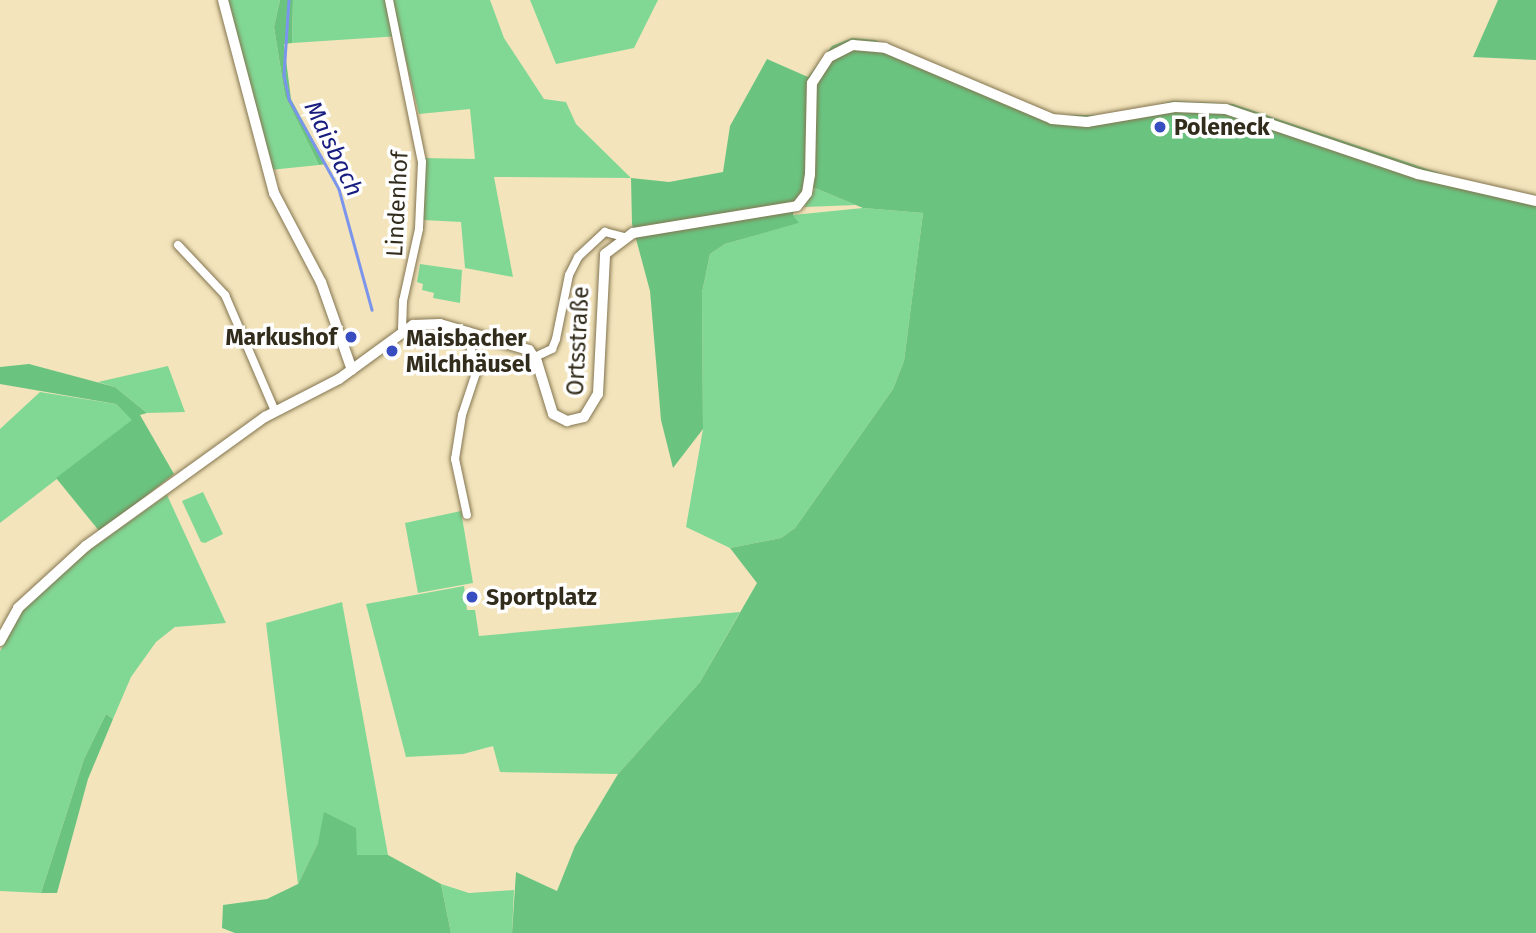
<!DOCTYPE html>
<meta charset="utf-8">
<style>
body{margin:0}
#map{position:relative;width:1536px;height:933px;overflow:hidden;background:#f3e4bb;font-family:"Fira Sans",sans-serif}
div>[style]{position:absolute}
.green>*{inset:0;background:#81d895}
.forest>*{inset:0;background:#6ac480}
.stream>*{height:2.5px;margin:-1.25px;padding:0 1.25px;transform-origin:1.25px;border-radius:1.25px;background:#7b95ec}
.roads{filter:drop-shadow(0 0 2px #837550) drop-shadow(0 0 2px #837550)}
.minor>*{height:8px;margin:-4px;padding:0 4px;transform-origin:4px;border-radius:4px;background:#fff}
.tertiary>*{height:10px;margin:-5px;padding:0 5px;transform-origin:5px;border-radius:5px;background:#fff}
.dots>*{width:19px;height:19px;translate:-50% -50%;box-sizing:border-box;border:4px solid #fff;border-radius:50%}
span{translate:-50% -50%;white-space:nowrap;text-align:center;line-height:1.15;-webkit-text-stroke:7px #fff;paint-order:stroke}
.poi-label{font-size:23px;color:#322c1c;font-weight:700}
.left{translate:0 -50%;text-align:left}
.right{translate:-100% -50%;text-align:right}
.street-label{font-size:23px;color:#322c1c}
.water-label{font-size:24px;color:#181d80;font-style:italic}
</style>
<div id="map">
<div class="green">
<i style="clip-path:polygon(227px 0,280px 0,274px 27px,285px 96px,319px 165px,270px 170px)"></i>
<i style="clip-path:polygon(293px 0,490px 0,504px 38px,544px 99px,566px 102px,576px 124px,631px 178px,494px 177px,513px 277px,465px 268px,461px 222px,423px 220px,424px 158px,475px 159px,470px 109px,419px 114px,400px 36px,292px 43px)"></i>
<i style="clip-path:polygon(530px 0,658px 0,634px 48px,556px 64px)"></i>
<i style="clip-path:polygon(815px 188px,856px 205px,804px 207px)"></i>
<i style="clip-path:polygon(863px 208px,923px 213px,904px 361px,893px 389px,795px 528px,781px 538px,730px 548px,686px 527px,703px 429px,702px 293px,710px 254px,725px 244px,798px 223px,793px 215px)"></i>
<i style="clip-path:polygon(420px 264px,462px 270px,460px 303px,433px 298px,434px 293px,422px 290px,423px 284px,417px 282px)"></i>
<i style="clip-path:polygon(168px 366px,185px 412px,147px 413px,115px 387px,98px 382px)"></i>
<i style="clip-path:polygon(40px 392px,116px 404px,133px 420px,0 523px,0 429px)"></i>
<i style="clip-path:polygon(203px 492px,223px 534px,205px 543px,201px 542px,182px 501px)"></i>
<i style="clip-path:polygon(167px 495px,226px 623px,175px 627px,156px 642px,131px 677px,113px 719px,106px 714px,84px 759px,41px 893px,0 891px,0 651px,25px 606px,92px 548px)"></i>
<i style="clip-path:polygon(461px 511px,473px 583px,418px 593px,405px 523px)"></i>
<i style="clip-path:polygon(464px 586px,467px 610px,475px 610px,479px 636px,740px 612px,700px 682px,618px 774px,500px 772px,493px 746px,463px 754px,406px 757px,366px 604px)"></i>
<i style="clip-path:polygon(342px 602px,388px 855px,357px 855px,318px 843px,298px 884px,266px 623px)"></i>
<i style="clip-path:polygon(441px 884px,469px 893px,514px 890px,512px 933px,451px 933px)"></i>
</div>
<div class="forest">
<i style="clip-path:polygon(280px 0,293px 0,292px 43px,284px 44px,291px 99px,326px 164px,319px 165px,285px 96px,274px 27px)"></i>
<i style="clip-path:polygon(1498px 0,1536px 0,1536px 60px,1473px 57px)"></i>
<i style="clip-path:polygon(852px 38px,875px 40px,1055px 115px,1115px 115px,1173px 101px,1233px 104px,1448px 176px,1536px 196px,1536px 933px,512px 933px,516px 872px,557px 891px,575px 846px,618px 774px,700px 682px,757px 583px,730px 548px,781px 538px,795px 528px,893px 389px,904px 361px,923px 213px,863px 208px,815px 188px,798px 197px,793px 215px,799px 223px,725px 244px,710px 254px,702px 293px,703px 429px,673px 468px,661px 420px,650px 291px,632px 224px,631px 178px,669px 182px,723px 172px,730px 126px,767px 59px,808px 77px,832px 46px)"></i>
<i style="clip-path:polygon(29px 364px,115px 387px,147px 413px,140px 415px,174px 474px,100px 532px,56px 478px,132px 420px,116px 404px,0 384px,0 367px)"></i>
<i style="clip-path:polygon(106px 714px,113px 719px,88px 779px,57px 893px,41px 893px,84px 759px)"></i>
<i style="clip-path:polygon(324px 812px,356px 828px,357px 855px,388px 855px,441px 884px,451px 933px,235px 933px,222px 928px,223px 905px,267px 899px,298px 884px,318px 843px)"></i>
</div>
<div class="stream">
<i style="left:289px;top:0;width:75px;rotate:93.8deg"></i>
<i style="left:284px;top:75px;width:25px;rotate:78deg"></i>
<i style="left:289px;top:99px;width:103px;rotate:60.9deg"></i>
<i style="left:339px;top:189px;width:125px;rotate:74.7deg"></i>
</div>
<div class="roads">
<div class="minor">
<i style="left:389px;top:0;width:165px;rotate:78.5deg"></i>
<i style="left:422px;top:162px;width:67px;rotate:92.6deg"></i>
<i style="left:419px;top:229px;width:74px;rotate:102.5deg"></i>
<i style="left:403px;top:301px;width:28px;rotate:92deg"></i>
<i style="left:178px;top:245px;width:69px;rotate:46.8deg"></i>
<i style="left:225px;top:295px;width:126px;rotate:66.7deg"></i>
<i style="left:467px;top:331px;width:43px;rotate:77.9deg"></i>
<i style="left:476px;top:373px;width:44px;rotate:108.4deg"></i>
<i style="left:462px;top:415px;width:45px;rotate:99deg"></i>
<i style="left:455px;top:459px;width:57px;rotate:77.9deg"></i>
<i style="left:535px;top:357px;width:19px;rotate:-25deg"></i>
<i style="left:552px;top:349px;width:11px;rotate:-68deg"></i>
<i style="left:556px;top:339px;width:65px;rotate:-78.5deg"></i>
<i style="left:569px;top:275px;width:20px;rotate:-63deg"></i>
<i style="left:578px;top:257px;width:37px;rotate:-43deg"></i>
<i style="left:605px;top:232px;width:20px;rotate:15deg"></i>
</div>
<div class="tertiary">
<i style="left:223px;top:0;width:200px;rotate:75.2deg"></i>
<i style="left:274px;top:193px;width:101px;rotate:62.2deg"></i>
<i style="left:321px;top:282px;width:93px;rotate:70.6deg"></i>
<i style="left:0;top:641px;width:38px;rotate:-61deg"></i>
<i style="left:18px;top:608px;width:92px;rotate:-42.4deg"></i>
<i style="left:86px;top:546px;width:221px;rotate:-35.8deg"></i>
<i style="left:265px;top:417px;width:83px;rotate:-27.2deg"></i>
<i style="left:339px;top:379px;width:92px;rotate:-36.1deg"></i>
<i style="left:413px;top:325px;width:27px;rotate:-2deg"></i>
<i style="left:440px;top:324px;width:93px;rotate:16.3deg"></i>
<i style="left:529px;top:350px;width:14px;rotate:56deg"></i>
<i style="left:537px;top:362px;width:54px;rotate:72.9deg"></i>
<i style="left:553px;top:414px;width:16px;rotate:27deg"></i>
<i style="left:567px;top:421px;width:17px;rotate:-13deg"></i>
<i style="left:584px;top:417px;width:27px;rotate:-59deg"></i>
<i style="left:598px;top:394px;width:140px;rotate:-87.1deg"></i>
<i style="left:605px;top:254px;width:35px;rotate:-37deg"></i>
<i style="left:633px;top:233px;width:166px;rotate:-9.3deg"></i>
<i style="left:797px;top:206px;width:16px;rotate:-52deg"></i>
<i style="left:807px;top:193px;width:18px;rotate:-81deg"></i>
<i style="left:810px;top:175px;width:92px;rotate:-88.8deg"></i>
<i style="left:812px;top:83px;width:31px;rotate:-57deg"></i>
<i style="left:829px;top:57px;width:27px;rotate:-27deg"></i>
<i style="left:853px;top:45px;width:32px;rotate:5deg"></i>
<i style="left:885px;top:48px;width:181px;rotate:23deg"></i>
<i style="left:1052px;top:119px;width:35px;rotate:5deg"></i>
<i style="left:1087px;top:122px;width:89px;rotate:-9.7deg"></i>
<i style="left:1175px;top:107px;width:51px;rotate:2.2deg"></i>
<i style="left:1226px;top:109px;width:203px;rotate:18.7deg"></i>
<i style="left:1418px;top:174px;width:121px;rotate:12.9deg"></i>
</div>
</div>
<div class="dots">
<i style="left:1160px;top:127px;background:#384dc0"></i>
<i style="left:351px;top:337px;background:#384dc0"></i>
<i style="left:392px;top:351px;background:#384dc0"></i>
<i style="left:472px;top:597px;background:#384dc0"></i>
</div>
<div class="poi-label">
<span class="left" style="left:1174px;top:127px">Poleneck</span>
<span class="right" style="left:337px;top:337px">Markushof</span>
<span class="left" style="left:406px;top:351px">Maisbacher<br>Milchhäusel</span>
<span class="left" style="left:486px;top:597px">Sportplatz</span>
</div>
<div class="street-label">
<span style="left:397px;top:204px;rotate:-87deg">Lindenhof</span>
<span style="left:578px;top:341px;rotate:-87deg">Ortsstraße</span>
</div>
<div class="water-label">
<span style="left:333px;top:149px;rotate:64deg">Maisbach</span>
</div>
</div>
